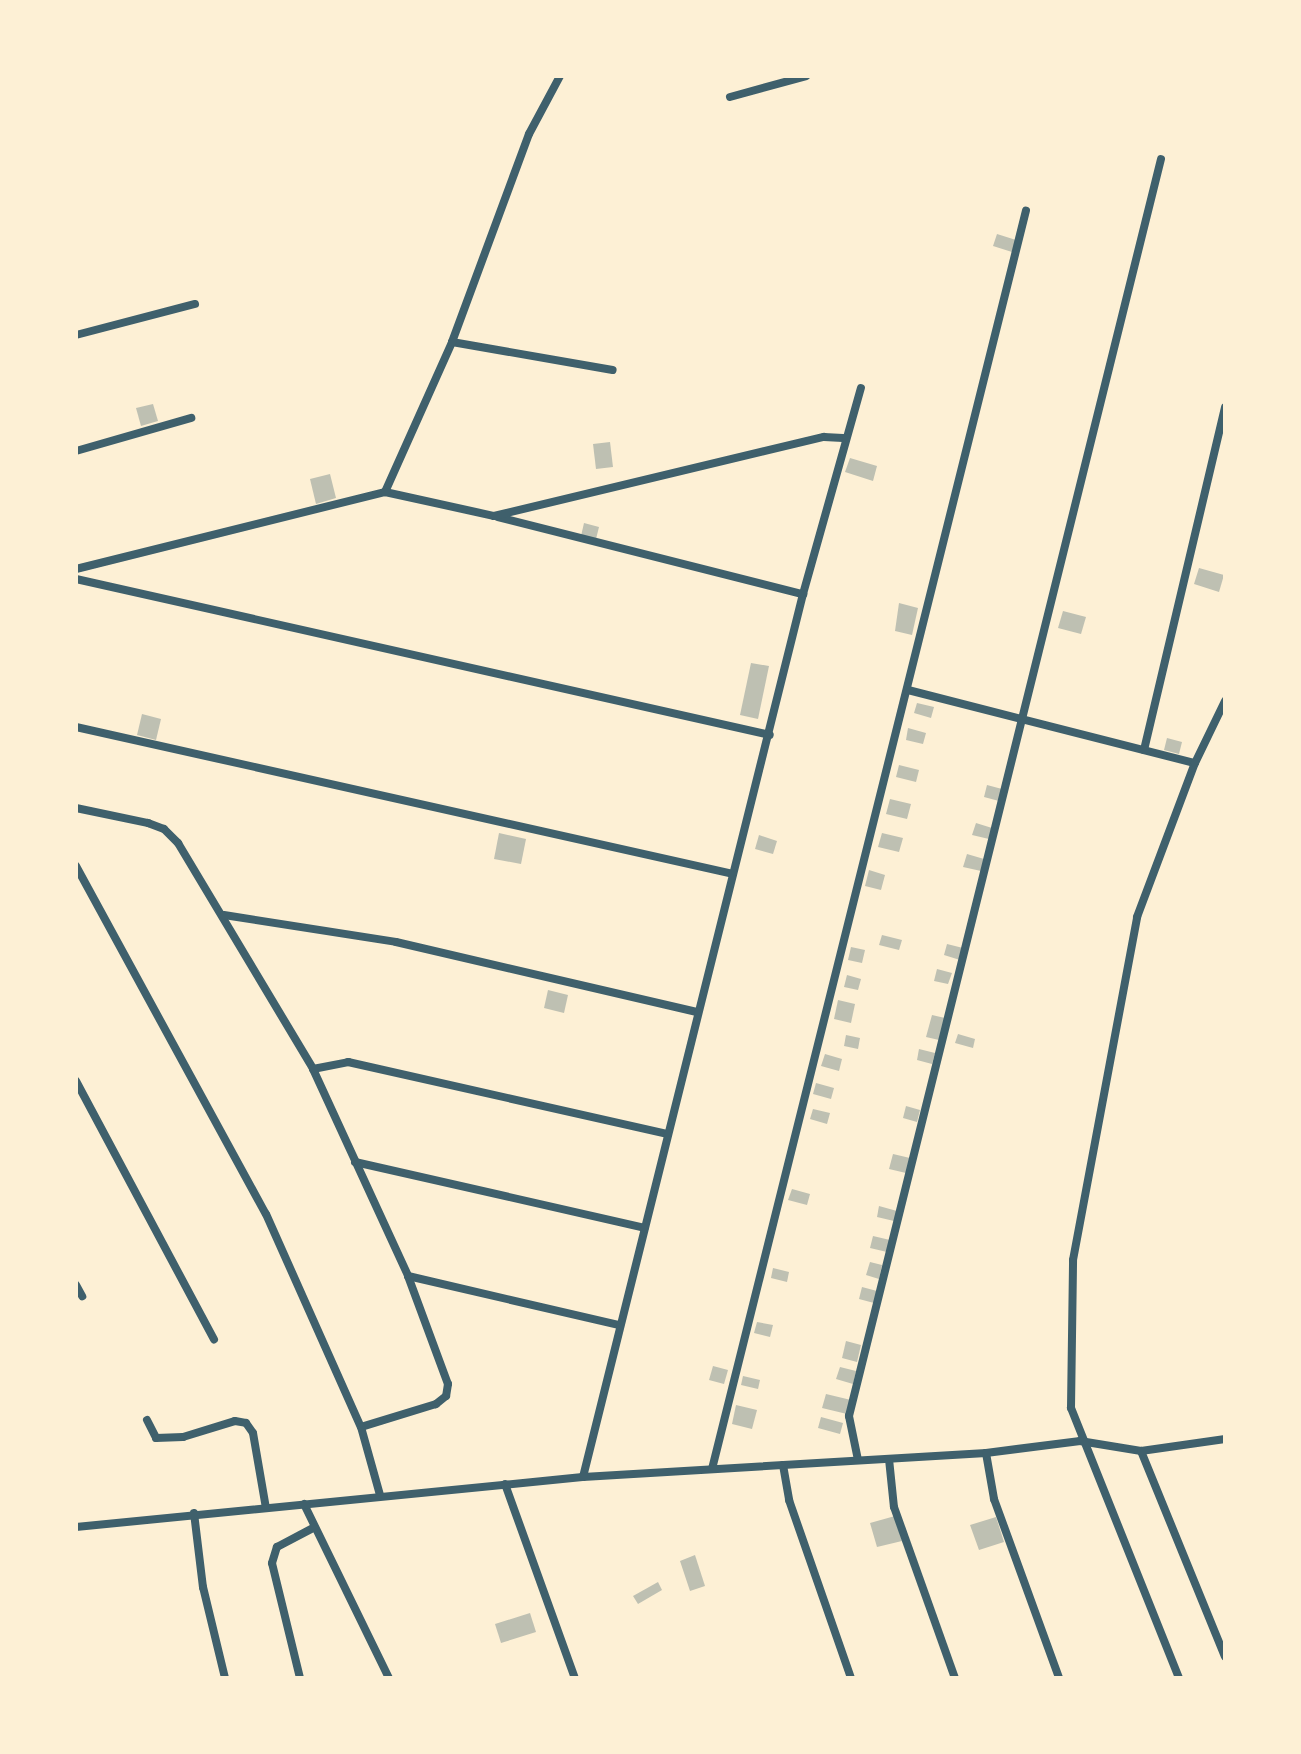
<!DOCTYPE html>
<style>
body{margin:0}
#map{position:relative;width:1301px;height:1754px;overflow:hidden;background:#fdf0d5;font-family:"Crimson Pro",serif}
div>[style]{position:absolute}
.building>*{inset:0;background:#bec0b2}
.minor>*{height:8px;margin:-4px;padding:0 4px;transform-origin:4px;border-radius:4px;background:#3f606c}
span{translate:-50% -50%;white-space:nowrap;text-align:center;line-height:1.15;-webkit-text-stroke:6px #fdf0d5;paint-order:stroke}
.frame{position:absolute;inset:0;border:78px solid #fdf0d5;pointer-events:none}
</style>
<div id="map">
<div class="building">
<i style="clip-path:polygon(997px 234px,1016px 240px,1012px 252px,993px 246px)"></i>
<i style="clip-path:polygon(153px 404px,158px 421px,141px 426px,136px 408px)"></i>
<i style="clip-path:polygon(610px 442px,613px 467px,596px 469px,593px 444px)"></i>
<i style="clip-path:polygon(850px 458px,877px 466px,873px 481px,845px 472px)"></i>
<i style="clip-path:polygon(330px 474px,336px 498px,316px 504px,310px 479px)"></i>
<i style="clip-path:polygon(584px 523px,599px 527px,596px 539px,581px 536px)"></i>
<i style="clip-path:polygon(1199px 568px,1224px 575px,1219px 592px,1194px 584px)"></i>
<i style="clip-path:polygon(899px 603px,918px 608px,912px 635px,895px 631px)"></i>
<i style="clip-path:polygon(1063px 611px,1086px 617px,1081px 634px,1058px 628px)"></i>
<i style="clip-path:polygon(751px 663px,769px 666px,758px 719px,740px 715px)"></i>
<i style="clip-path:polygon(917px 703px,934px 707px,931px 718px,914px 713px)"></i>
<i style="clip-path:polygon(142px 714px,161px 719px,156px 740px,137px 735px)"></i>
<i style="clip-path:polygon(908px 728px,926px 733px,923px 744px,906px 740px)"></i>
<i style="clip-path:polygon(1167px 738px,1182px 742px,1179px 754px,1164px 750px)"></i>
<i style="clip-path:polygon(899px 765px,919px 770px,916px 782px,896px 777px)"></i>
<i style="clip-path:polygon(987px 785px,1002px 789px,999px 801px,984px 797px)"></i>
<i style="clip-path:polygon(890px 799px,911px 804px,907px 819px,886px 814px)"></i>
<i style="clip-path:polygon(976px 823px,992px 828px,989px 839px,972px 835px)"></i>
<i style="clip-path:polygon(499px 833px,526px 839px,521px 864px,494px 859px)"></i>
<i style="clip-path:polygon(882px 833px,903px 838px,899px 852px,878px 847px)"></i>
<i style="clip-path:polygon(759px 835px,777px 841px,773px 854px,755px 849px)"></i>
<i style="clip-path:polygon(967px 854px,984px 859px,981px 871px,963px 867px)"></i>
<i style="clip-path:polygon(869px 870px,885px 875px,881px 890px,865px 886px)"></i>
<i style="clip-path:polygon(882px 935px,902px 940px,899px 950px,879px 945px)"></i>
<i style="clip-path:polygon(947px 944px,963px 948px,960px 960px,944px 955px)"></i>
<i style="clip-path:polygon(851px 947px,865px 950px,862px 963px,848px 960px)"></i>
<i style="clip-path:polygon(937px 969px,952px 973px,948px 984px,934px 981px)"></i>
<i style="clip-path:polygon(847px 975px,861px 979px,858px 990px,844px 987px)"></i>
<i style="clip-path:polygon(548px 990px,568px 995px,564px 1013px,544px 1008px)"></i>
<i style="clip-path:polygon(838px 1000px,855px 1004px,851px 1023px,834px 1019px)"></i>
<i style="clip-path:polygon(932px 1015px,945px 1018px,939px 1040px,926px 1037px)"></i>
<i style="clip-path:polygon(958px 1034px,975px 1039px,973px 1048px,955px 1043px)"></i>
<i style="clip-path:polygon(846px 1035px,860px 1038px,858px 1049px,844px 1046px)"></i>
<i style="clip-path:polygon(919px 1049px,935px 1053px,932px 1064px,917px 1060px)"></i>
<i style="clip-path:polygon(825px 1054px,842px 1059px,839px 1071px,821px 1066px)"></i>
<i style="clip-path:polygon(816px 1083px,834px 1088px,831px 1099px,813px 1094px)"></i>
<i style="clip-path:polygon(906px 1106px,920px 1110px,917px 1122px,903px 1118px)"></i>
<i style="clip-path:polygon(813px 1109px,830px 1113px,827px 1124px,810px 1119px)"></i>
<i style="clip-path:polygon(893px 1154px,910px 1158px,906px 1173px,889px 1169px)"></i>
<i style="clip-path:polygon(792px 1189px,810px 1194px,807px 1205px,788px 1200px)"></i>
<i style="clip-path:polygon(879px 1206px,897px 1211px,894px 1221px,877px 1217px)"></i>
<i style="clip-path:polygon(873px 1236px,890px 1240px,887px 1252px,870px 1248px)"></i>
<i style="clip-path:polygon(870px 1262px,882px 1265px,879px 1279px,866px 1275px)"></i>
<i style="clip-path:polygon(773px 1268px,789px 1272px,787px 1282px,771px 1278px)"></i>
<i style="clip-path:polygon(862px 1287px,877px 1291px,874px 1303px,859px 1299px)"></i>
<i style="clip-path:polygon(757px 1322px,773px 1325px,770px 1337px,754px 1333px)"></i>
<i style="clip-path:polygon(846px 1341px,861px 1345px,857px 1362px,842px 1358px)"></i>
<i style="clip-path:polygon(713px 1366px,728px 1370px,724px 1384px,709px 1380px)"></i>
<i style="clip-path:polygon(840px 1367px,856px 1371px,853px 1384px,836px 1379px)"></i>
<i style="clip-path:polygon(743px 1376px,760px 1380px,758px 1389px,741px 1385px)"></i>
<i style="clip-path:polygon(826px 1394px,851px 1400px,847px 1414px,822px 1408px)"></i>
<i style="clip-path:polygon(736px 1405px,757px 1410px,752px 1429px,732px 1424px)"></i>
<i style="clip-path:polygon(821px 1417px,843px 1423px,840px 1434px,818px 1428px)"></i>
<i style="clip-path:polygon(895px 1516px,902px 1541px,877px 1547px,870px 1523px)"></i>
<i style="clip-path:polygon(996px 1517px,1004px 1542px,979px 1550px,970px 1525px)"></i>
<i style="clip-path:polygon(695px 1555px,705px 1586px,690px 1591px,680px 1561px)"></i>
<i style="clip-path:polygon(658px 1582px,662px 1590px,638px 1604px,633px 1596px)"></i>
<i style="clip-path:polygon(530px 1613px,536px 1632px,501px 1643px,495px 1624px)"></i>
</div>
<div class="minor">
<i style="left:730px;top:97px;width:79px;rotate:-15.4deg"></i>
<i style="left:76px;top:335px;width:123px;rotate:-14.6deg"></i>
<i style="left:452px;top:342px;width:163px;rotate:9.9deg"></i>
<i style="left:76px;top:451px;width:120px;rotate:-16deg"></i>
<i style="left:385px;top:492px;width:164px;rotate:-65.9deg"></i>
<i style="left:452px;top:342px;width:222px;rotate:-69.7deg"></i>
<i style="left:529px;top:134px;width:66px;rotate:-61.9deg"></i>
<i style="left:498px;top:517px;width:315px;rotate:14.2deg"></i>
<i style="left:76px;top:569px;width:318px;rotate:-14deg"></i>
<i style="left:385px;top:492px;width:112px;rotate:12.4deg"></i>
<i style="left:494px;top:516px;width:339px;rotate:-13.5deg"></i>
<i style="left:824px;top:437px;width:19px;rotate:3deg"></i>
<i style="left:76px;top:579px;width:711px;rotate:12.67deg"></i>
<i style="left:908px;top:690px;width:296px;rotate:14.3deg"></i>
<i style="left:76px;top:727px;width:673px;rotate:12.61deg"></i>
<i style="left:1144px;top:750px;width:352px;rotate:-76.7deg"></i>
<i style="left:76px;top:808px;width:74px;rotate:11.8deg"></i>
<i style="left:148px;top:823px;width:17px;rotate:21deg"></i>
<i style="left:164px;top:829px;width:20px;rotate:45deg"></i>
<i style="left:178px;top:843px;width:263px;rotate:59.1deg"></i>
<i style="left:313px;top:1069px;width:228px;rotate:65.3deg"></i>
<i style="left:408px;top:1276px;width:115px;rotate:69.7deg"></i>
<i style="left:448px;top:1384px;width:12px;rotate:99deg"></i>
<i style="left:446px;top:1396px;width:13px;rotate:141deg"></i>
<i style="left:436px;top:1404px;width:78px;rotate:163deg"></i>
<i style="left:76px;top:866px;width:396px;rotate:61.4deg"></i>
<i style="left:266px;top:1214px;width:233px;rotate:66deg"></i>
<i style="left:361px;top:1427px;width:71px;rotate:74.4deg"></i>
<i style="left:224px;top:915px;width:174px;rotate:8.9deg"></i>
<i style="left:396px;top:942px;width:310px;rotate:13.1deg"></i>
<i style="left:313px;top:1069px;width:36px;rotate:-11deg"></i>
<i style="left:348px;top:1062px;width:328px;rotate:12.7deg"></i>
<i style="left:76px;top:1081px;width:293px;rotate:61.9deg"></i>
<i style="left:355px;top:1162px;width:297px;rotate:12.8deg"></i>
<i style="left:408px;top:1276px;width:217px;rotate:13.1deg"></i>
<i style="left:76px;top:1285px;width:13px;rotate:61deg"></i>
<i style="left:147px;top:1420px;width:20px;rotate:63deg"></i>
<i style="left:156px;top:1438px;width:27px;rotate:-2deg"></i>
<i style="left:183px;top:1437px;width:54px;rotate:-17.1deg"></i>
<i style="left:235px;top:1421px;width:11px;rotate:10deg"></i>
<i style="left:246px;top:1423px;width:12px;rotate:55deg"></i>
<i style="left:253px;top:1433px;width:76px;rotate:80.2deg"></i>
<i style="left:1141px;top:1451px;width:222px;rotate:67.8deg"></i>
<i style="left:986px;top:1453px;width:47px;rotate:80.1deg"></i>
<i style="left:994px;top:1499px;width:190px;rotate:70deg"></i>
<i style="left:889px;top:1459px;width:48px;rotate:84.1deg"></i>
<i style="left:894px;top:1507px;width:182px;rotate:70.4deg"></i>
<i style="left:858px;top:1460px;width:45px;rotate:-101.6deg"></i>
<i style="left:849px;top:1416px;width:1295px;rotate:-76.06deg"></i>
<i style="left:783px;top:1465px;width:36px;rotate:80deg"></i>
<i style="left:789px;top:1500px;width:188px;rotate:70.8deg"></i>
<i style="left:712px;top:1469px;width:1297px;rotate:-75.99deg"></i>
<i style="left:583px;top:1477px;width:910px;rotate:-76.01deg"></i>
<i style="left:803px;top:594px;width:214px;rotate:-74.3deg"></i>
<i style="left:505px;top:1484px;width:206px;rotate:70.2deg"></i>
<i style="left:304px;top:1504px;width:194px;rotate:64deg"></i>
<i style="left:194px;top:1513px;width:75px;rotate:83.1deg"></i>
<i style="left:203px;top:1587px;width:94px;rotate:76.4deg"></i>
<i style="left:76px;top:1527px;width:509px;rotate:-5.63deg"></i>
<i style="left:583px;top:1477px;width:404px;rotate:-3.4deg"></i>
<i style="left:986px;top:1453px;width:95px;rotate:-7.3deg"></i>
<i style="left:1080px;top:1441px;width:62px;rotate:9.3deg"></i>
<i style="left:1141px;top:1451px;width:85px;rotate:-8.1deg"></i>
<i style="left:300px;top:1678px;width:118px;rotate:-103.7deg"></i>
<i style="left:272px;top:1563px;width:17px;rotate:-73deg"></i>
<i style="left:277px;top:1547px;width:41px;rotate:-27.8deg"></i>
<i style="left:1179px;top:1678px;width:291px;rotate:-111.8deg"></i>
<i style="left:1071px;top:1408px;width:148px;rotate:-89.2deg"></i>
<i style="left:1073px;top:1260px;width:349px;rotate:-79.4deg"></i>
<i style="left:1137px;top:917px;width:165px;rotate:-69.4deg"></i>
<i style="left:1195px;top:763px;width:69px;rotate:-64.2deg"></i>
</div>
<div class="frame"></div>
</div>
